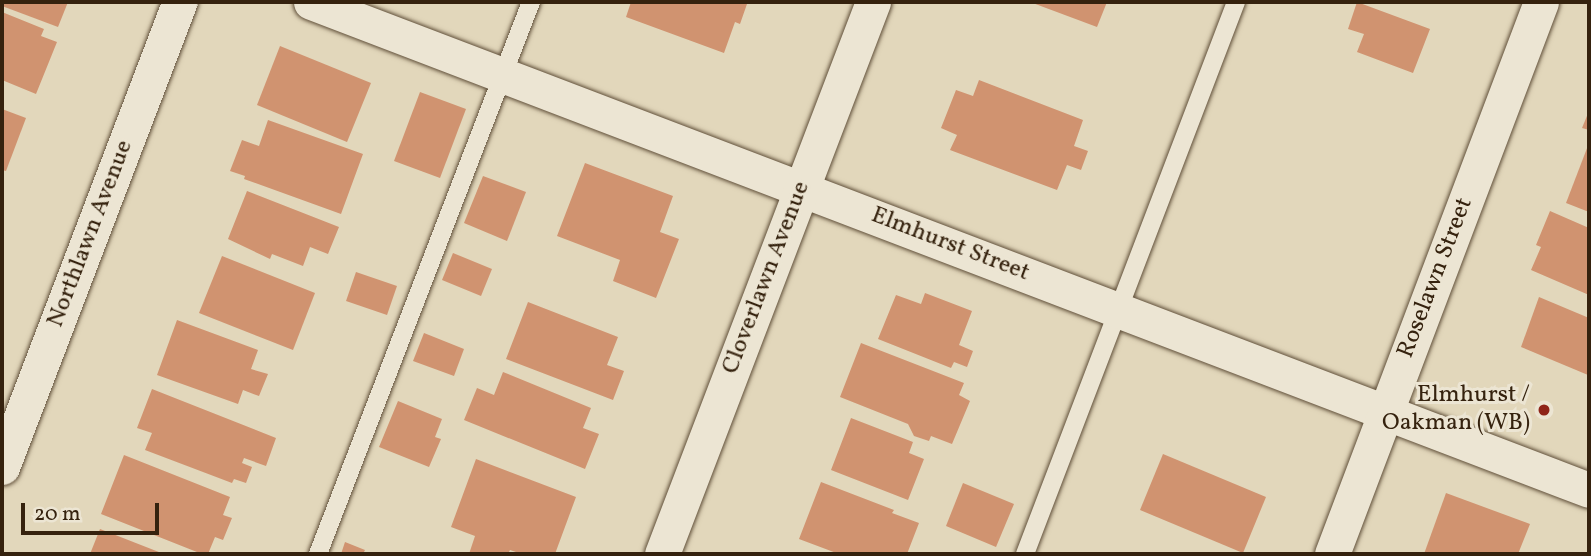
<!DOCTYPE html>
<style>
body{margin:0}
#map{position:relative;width:1591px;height:556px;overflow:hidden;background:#e2d7bb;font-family:Vollkorn,serif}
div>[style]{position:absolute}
.building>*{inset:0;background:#d09370}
.roads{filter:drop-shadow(0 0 2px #604f39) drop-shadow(0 0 2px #604f39)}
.service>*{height:18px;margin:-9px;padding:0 9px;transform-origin:9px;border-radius:9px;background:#ece5d3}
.minor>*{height:35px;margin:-17.5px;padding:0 17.5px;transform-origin:17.5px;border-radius:17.5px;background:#ece5d3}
.dots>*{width:19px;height:19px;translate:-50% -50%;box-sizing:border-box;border:4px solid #ece5d3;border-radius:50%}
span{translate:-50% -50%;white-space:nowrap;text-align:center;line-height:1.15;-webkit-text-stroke:6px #ece5d3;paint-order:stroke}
.street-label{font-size:24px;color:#35220e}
.poi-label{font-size:24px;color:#35220e}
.right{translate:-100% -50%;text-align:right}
.frame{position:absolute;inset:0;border:4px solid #35220e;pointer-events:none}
.scale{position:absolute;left:21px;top:503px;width:138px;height:32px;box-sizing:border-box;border:4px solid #35220e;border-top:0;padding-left:9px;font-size:21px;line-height:24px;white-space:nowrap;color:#35220e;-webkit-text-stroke:5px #ece5d3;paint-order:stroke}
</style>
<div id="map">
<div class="building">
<i style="clip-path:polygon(2px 2px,68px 2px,58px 27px,2px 6px)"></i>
<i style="clip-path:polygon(631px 2px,741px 2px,747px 4px,740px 24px,735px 22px,724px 53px,626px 17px)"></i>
<i style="clip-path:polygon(1030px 2px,1107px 2px,1097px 27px)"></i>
<i style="clip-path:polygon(1357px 2px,1430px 29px,1413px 73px,1357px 52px,1364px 34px,1348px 29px)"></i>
<i style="clip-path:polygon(2px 12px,44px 29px,41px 36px,57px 42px,36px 94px,2px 80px)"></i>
<i style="clip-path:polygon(280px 46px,371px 83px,347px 142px,257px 105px)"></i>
<i style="clip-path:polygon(979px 80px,1083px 120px,1074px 146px,1088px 151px,1081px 170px,1067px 165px,1057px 190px,950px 150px,957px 135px,941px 128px,956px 90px,973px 96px)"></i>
<i style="clip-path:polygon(420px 92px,466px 109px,440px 178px,394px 161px)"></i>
<i style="clip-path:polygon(2px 109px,26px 118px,6px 171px,2px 170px)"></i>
<i style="clip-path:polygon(1589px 111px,1589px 130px,1582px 128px)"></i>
<i style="clip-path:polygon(268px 120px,363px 154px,341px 214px,244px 179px,245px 176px,230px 171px,242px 140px,259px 146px)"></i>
<i style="clip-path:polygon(1589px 143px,1589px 212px,1566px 203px)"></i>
<i style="clip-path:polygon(585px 163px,673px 196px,660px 232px,679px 239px,656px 298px,613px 281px,620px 260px,557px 236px)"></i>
<i style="clip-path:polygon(483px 176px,526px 192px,507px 241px,464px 223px)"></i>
<i style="clip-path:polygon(247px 191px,339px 227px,328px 254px,310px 247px,303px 266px,272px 254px,270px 259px,228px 239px)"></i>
<i style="clip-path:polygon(1550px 211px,1589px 228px,1589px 295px,1531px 270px,1541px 247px,1536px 245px)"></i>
<i style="clip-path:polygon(453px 253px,492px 269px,481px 296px,442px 280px)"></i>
<i style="clip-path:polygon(222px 256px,315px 293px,293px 350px,199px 313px)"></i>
<i style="clip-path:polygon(356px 272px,397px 286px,387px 315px,346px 301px)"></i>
<i style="clip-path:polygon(925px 293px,972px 311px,959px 345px,973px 351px,967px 367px,954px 362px,951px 368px,878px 339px,896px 295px,921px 304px)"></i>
<i style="clip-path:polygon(1539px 297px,1589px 318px,1588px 375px,1521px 347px)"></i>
<i style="clip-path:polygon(528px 302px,618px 337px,607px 365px,624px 371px,613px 400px,506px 359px)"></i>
<i style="clip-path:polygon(177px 320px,258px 350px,251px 369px,268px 374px,259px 396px,243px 390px,238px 404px,157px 375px)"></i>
<i style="clip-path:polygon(424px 333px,464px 349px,454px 376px,413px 361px)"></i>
<i style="clip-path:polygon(861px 343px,964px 383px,959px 395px,970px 401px,952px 444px,931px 436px,929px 441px,914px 436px,908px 424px,840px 397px)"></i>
<i style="clip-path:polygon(503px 372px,591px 408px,583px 428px,599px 434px,585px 469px,464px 420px,477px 388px,494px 395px)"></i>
<i style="clip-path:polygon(152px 389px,276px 438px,266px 466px,244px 458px,242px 463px,252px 467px,246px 483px,234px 479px,232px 483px,145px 450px,152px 433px,137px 428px)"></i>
<i style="clip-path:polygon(398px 401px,442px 419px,435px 437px,441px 439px,429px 467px,379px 447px)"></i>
<i style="clip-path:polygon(851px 418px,913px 442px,909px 453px,924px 459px,908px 500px,831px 470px)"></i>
<i style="clip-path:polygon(1163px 454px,1266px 497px,1243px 553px,1140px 510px)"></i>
<i style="clip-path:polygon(124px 455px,230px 497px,223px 515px,232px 518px,223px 540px,215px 537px,208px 554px,202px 554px,101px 514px)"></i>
<i style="clip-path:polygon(476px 459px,576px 497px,555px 554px,522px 554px,510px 550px,508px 554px,469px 554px,475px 536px,451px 527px)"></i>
<i style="clip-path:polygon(821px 482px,894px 510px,892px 513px,919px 523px,907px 554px,839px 554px,799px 539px)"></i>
<i style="clip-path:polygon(963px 483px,1014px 504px,996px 547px,946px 526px)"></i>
<i style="clip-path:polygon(1446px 493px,1530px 524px,1518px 554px,1424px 554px)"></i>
<i style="clip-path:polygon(100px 529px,164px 554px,90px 554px)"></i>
<i style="clip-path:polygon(345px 542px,365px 550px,363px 554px,341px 554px)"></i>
</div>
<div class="roads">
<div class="service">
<i style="left:318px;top:554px;width:592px;rotate:-68.9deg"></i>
<i style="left:1025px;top:554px;width:591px;rotate:-69.08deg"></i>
</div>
<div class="minor">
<i style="left:311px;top:2px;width:1368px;rotate:20.9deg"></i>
<i style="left:2px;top:467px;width:498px;rotate:-69.1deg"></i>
<i style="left:662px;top:554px;width:591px;rotate:-69.08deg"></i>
<i style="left:1332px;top:554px;width:590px;rotate:-69.26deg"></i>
</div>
</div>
<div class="dots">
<i style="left:1544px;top:410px;background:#8f2418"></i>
</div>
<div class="street-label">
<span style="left:91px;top:234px;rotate:-69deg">Northlawn Avenue</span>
<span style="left:950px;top:245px;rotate:21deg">Elmhurst Street</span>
<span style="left:767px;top:278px;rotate:-69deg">Cloverlawn Avenue</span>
<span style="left:1436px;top:278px;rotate:-69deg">Roselawn Street</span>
</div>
<div class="poi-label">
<span class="right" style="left:1530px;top:410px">Elmhurst /<br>Oakman (WB)</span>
</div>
<div class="frame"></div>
<div class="scale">20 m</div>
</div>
